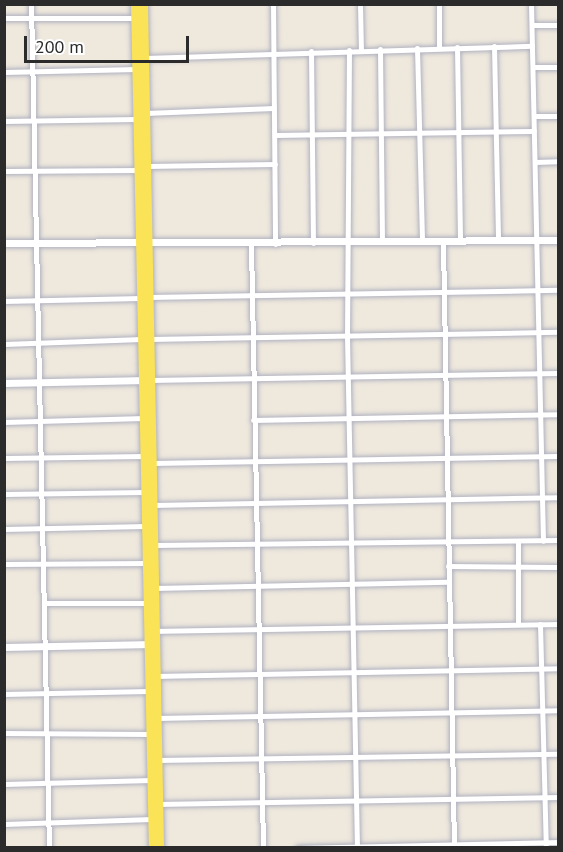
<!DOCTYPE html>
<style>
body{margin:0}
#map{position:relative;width:563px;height:852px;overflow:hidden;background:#eee8dd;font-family:"PT Sans",sans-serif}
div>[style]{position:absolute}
.roads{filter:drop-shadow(0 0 2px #b1b2c0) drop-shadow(0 0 2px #b1b2c0)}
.minor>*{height:5px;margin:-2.5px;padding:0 2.5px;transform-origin:2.5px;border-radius:2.5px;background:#fff}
.tertiary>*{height:7px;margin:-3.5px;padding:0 3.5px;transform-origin:3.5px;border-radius:3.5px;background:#fff}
.primary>*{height:9px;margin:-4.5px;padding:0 4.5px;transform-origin:4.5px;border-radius:4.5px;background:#fae356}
span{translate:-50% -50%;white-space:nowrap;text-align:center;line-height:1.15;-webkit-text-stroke:6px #fff;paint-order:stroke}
.frame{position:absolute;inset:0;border:6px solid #2b2b2b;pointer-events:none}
.scale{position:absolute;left:24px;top:36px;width:165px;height:27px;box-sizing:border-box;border:3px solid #2b2b2b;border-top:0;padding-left:8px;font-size:18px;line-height:21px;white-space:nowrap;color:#2b2b2b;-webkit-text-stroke:4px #fff;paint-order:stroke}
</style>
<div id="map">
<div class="roads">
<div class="minor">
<i style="left:31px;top:4px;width:844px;rotate:88.78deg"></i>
<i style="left:273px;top:4px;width:240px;rotate:89.5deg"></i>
<i style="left:360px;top:4px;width:46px;rotate:88.8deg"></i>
<i style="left:439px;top:4px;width:44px;rotate:90deg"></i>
<i style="left:531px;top:4px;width:537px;rotate:88.72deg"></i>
<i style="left:4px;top:18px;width:131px"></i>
<i style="left:532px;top:25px;width:26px"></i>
<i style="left:494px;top:46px;width:195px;rotate:88.8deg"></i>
<i style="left:457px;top:47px;width:194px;rotate:89.1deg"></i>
<i style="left:417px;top:48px;width:194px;rotate:88.5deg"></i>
<i style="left:380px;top:49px;width:193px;rotate:89.4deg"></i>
<i style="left:349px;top:50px;width:286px;rotate:90.4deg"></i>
<i style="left:347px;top:336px;width:512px;rotate:88.88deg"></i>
<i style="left:311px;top:51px;width:192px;rotate:89.4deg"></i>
<i style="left:144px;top:58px;width:388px;rotate:-1.8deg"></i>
<i style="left:533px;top:67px;width:25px"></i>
<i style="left:4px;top:72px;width:133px;rotate:-1.3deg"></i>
<i style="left:145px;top:113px;width:129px;rotate:-2.2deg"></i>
<i style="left:534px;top:116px;width:24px"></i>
<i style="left:4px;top:121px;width:133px;rotate:-0.9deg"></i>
<i style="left:275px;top:135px;width:259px;rotate:-0.9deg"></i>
<i style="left:535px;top:162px;width:23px;rotate:-2deg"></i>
<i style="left:146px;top:166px;width:129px;rotate:-0.9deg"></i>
<i style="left:4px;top:171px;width:135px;rotate:-0.4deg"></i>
<i style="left:443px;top:242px;width:606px;rotate:88.96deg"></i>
<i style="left:251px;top:244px;width:604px;rotate:88.86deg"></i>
<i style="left:148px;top:297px;width:410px;rotate:-1deg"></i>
<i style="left:4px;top:301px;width:137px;rotate:-1.3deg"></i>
<i style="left:149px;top:339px;width:409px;rotate:-1deg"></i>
<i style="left:4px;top:344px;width:138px;rotate:-2.1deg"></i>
<i style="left:150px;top:380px;width:408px;rotate:-1deg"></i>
<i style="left:253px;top:420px;width:305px;rotate:-1.1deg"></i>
<i style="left:4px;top:422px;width:140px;rotate:-1.6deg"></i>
<i style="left:4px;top:458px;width:140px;rotate:-0.8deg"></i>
<i style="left:152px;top:463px;width:406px;rotate:-1deg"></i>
<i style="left:4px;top:494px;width:141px;rotate:-0.8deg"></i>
<i style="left:152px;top:505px;width:406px;rotate:-1.1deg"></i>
<i style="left:4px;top:529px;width:142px;rotate:-1.2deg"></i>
<i style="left:518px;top:541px;width:83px;rotate:90deg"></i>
<i style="left:154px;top:545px;width:404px;rotate:-0.7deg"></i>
<i style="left:4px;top:564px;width:143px;rotate:-0.4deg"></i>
<i style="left:448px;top:566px;width:110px;rotate:0.5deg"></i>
<i style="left:154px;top:588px;width:294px;rotate:-1.2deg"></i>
<i style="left:45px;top:603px;width:103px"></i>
<i style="left:540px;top:624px;width:224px;rotate:88.5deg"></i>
<i style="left:153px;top:631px;width:405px;rotate:-1deg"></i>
<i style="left:156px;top:676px;width:402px;rotate:-1.1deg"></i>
<i style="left:4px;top:694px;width:145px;rotate:-1.2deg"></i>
<i style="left:156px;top:718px;width:402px;rotate:-1.1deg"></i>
<i style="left:4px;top:733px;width:146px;rotate:0.4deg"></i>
<i style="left:157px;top:760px;width:401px;rotate:-0.9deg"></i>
<i style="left:4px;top:784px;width:147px;rotate:-1.6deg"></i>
<i style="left:159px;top:804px;width:399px;rotate:-1deg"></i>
<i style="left:4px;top:824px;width:148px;rotate:-1.9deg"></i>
<i style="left:298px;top:848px;width:260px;rotate:-1.3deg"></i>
</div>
<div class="tertiary">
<i style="left:4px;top:243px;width:554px;rotate:-0.31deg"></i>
<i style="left:4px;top:383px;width:143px;rotate:-1.2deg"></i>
<i style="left:4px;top:647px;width:149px;rotate:-1.2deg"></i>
</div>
<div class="primary">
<i style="left:135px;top:4px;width:844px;rotate:88.78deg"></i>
<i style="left:143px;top:4px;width:844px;rotate:88.91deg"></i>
</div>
</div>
<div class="frame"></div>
<div class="scale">200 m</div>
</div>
